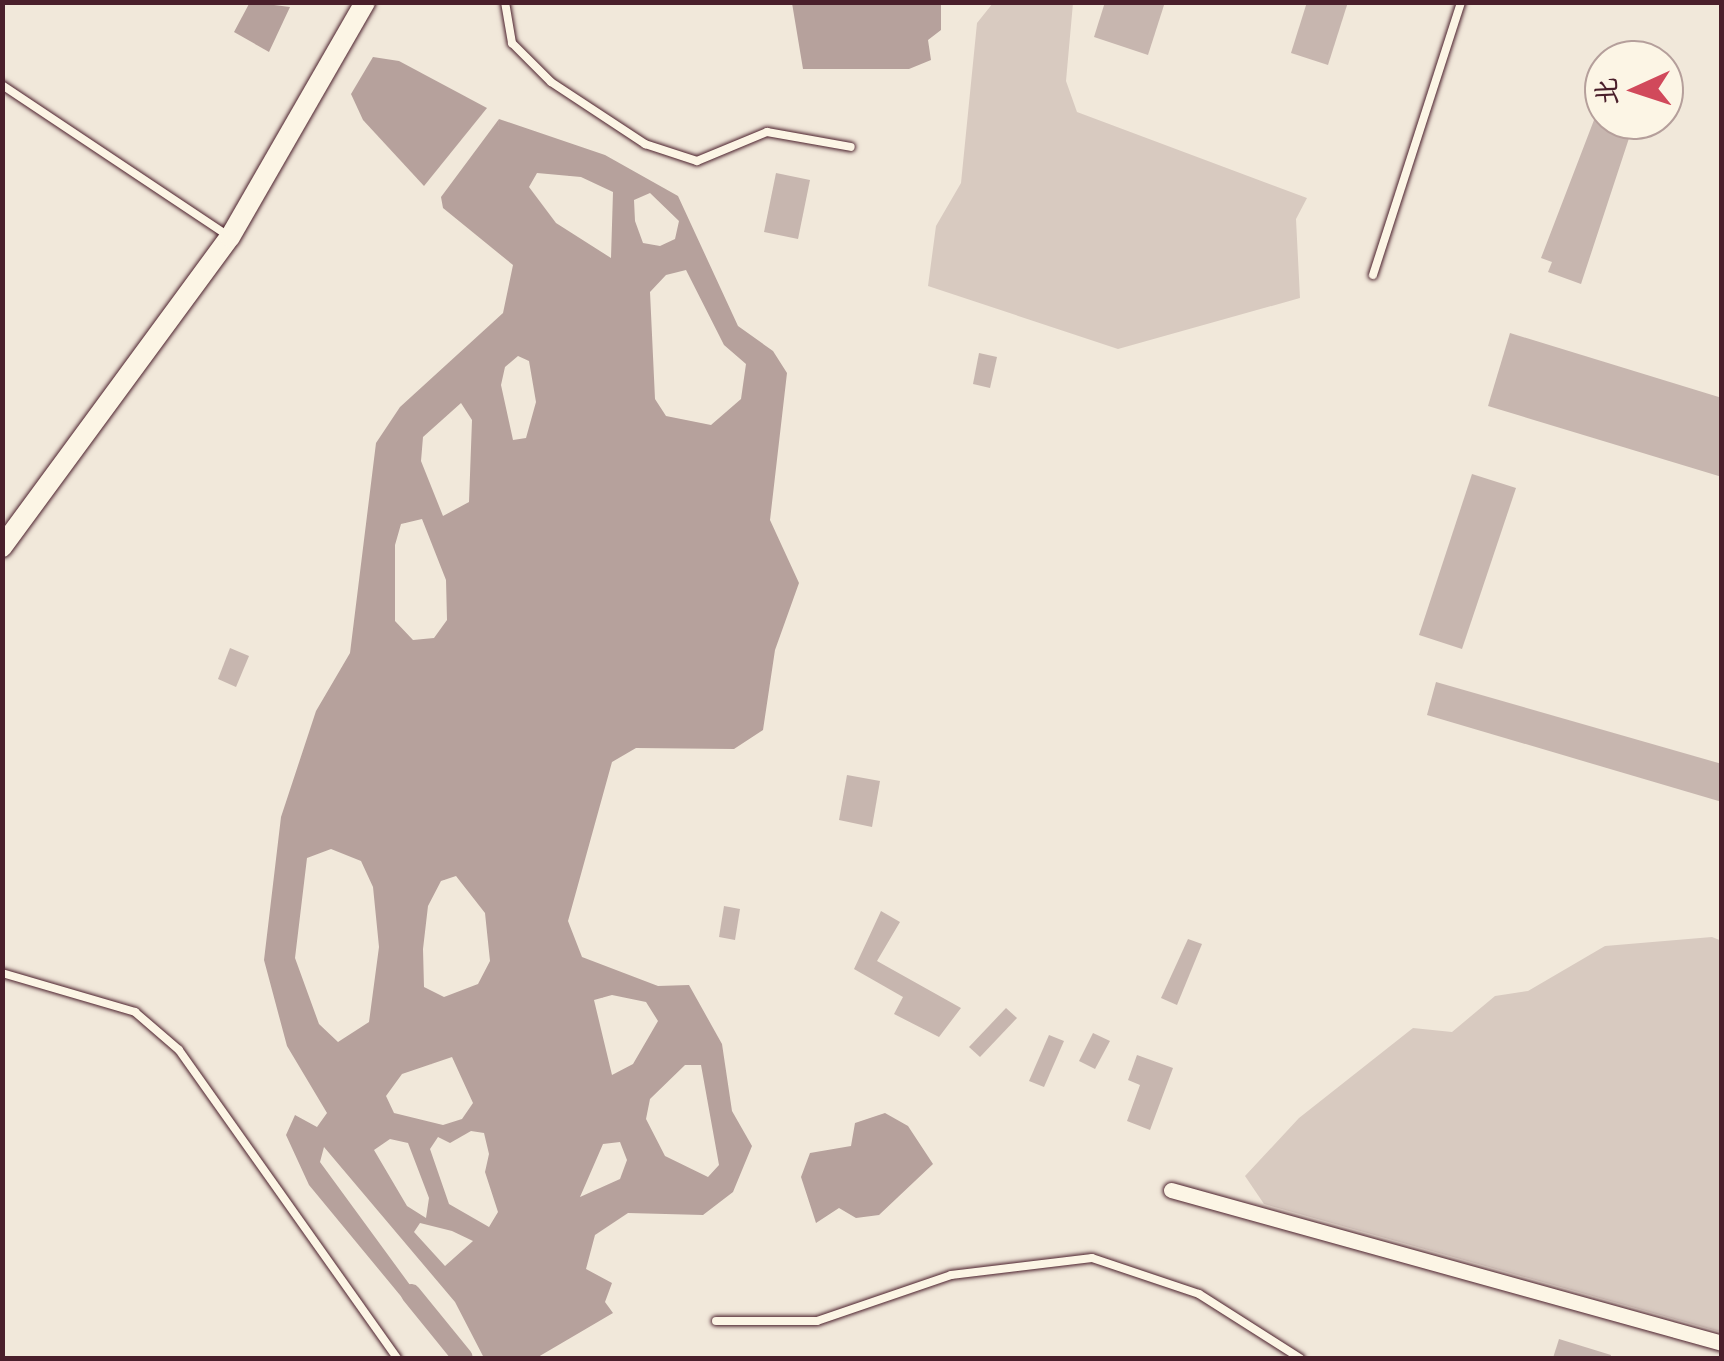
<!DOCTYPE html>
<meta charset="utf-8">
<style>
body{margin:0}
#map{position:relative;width:1724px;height:1361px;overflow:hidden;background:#f1e8da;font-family:"Patrick Hand","LXGW WenKai TC",sans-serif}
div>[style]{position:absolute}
.green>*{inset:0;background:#d8cac0}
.water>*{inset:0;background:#b6a19c}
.canal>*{height:20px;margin:-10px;padding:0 10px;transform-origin:10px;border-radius:10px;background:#b6a19c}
.building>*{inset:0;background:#c7b6af}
.roads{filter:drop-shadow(0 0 2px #4a1f2b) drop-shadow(0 0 2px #4a1f2b)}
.lane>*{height:8px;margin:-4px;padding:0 4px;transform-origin:4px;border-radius:4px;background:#fcf5e5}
.street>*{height:15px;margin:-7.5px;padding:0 7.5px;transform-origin:7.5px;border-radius:7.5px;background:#fcf5e5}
.secondary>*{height:20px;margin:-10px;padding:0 10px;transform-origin:10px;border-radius:10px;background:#fcf5e5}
span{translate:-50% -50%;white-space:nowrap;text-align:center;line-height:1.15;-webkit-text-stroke:10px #fcf5e5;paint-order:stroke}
.frame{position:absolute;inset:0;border:5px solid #4a1f2b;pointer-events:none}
.north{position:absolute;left:1584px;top:40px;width:100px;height:100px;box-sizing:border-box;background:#fcf5e5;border:2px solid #b59f9b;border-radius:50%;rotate:267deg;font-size:28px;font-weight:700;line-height:40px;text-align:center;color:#4a1f2b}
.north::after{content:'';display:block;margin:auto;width:35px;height:45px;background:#d1495b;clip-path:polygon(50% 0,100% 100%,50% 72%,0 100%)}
</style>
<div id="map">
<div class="green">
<i style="clip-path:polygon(993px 3px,1073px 3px,1066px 81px,1077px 112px,1307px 198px,1296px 219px,1300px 298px,1118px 349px,928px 286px,936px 226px,961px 183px,977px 23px)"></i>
<i style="clip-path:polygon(1712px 937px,1722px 941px,1721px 1332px,1264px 1204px,1245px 1176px,1299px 1118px,1413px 1028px,1452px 1032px,1495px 996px,1528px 991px,1605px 946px)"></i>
</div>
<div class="water">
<i style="clip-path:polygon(250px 2px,290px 7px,269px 52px,234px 32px)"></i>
<i style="clip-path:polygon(792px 3px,941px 3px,941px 30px,928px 40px,931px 60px,909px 69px,803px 69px)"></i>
<i style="clip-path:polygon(373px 57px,399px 61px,487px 108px,424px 186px,363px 120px,351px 94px)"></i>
<i style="clip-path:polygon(evenodd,499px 119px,605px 155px,678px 196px,738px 326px,773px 351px,787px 373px,770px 520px,799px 583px,775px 650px,763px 730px,734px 749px,636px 748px,612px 762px,568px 921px,582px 957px,658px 986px,689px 985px,722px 1044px,732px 1111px,752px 1146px,733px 1192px,703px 1215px,628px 1213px,595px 1235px,586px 1269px,612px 1283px,605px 1302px,613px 1313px,538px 1357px,484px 1358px,455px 1302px,324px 1147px,320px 1162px,429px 1311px,428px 1329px,309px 1185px,286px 1135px,295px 1115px,317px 1127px,327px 1113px,287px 1046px,264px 960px,281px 817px,316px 711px,350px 653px,376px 443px,400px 407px,503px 313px,513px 265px,443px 208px,441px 197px,499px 119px,537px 173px,581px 177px,613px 192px,611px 258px,556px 223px,529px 187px,537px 173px,499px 119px,650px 193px,679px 221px,675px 239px,660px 246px,643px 243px,635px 221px,634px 200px,650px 193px,499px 119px,686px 270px,724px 345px,746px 364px,741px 399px,711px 425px,666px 416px,655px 399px,650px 292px,666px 275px,686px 270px,499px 119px,518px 356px,529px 361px,536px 402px,526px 438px,513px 440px,501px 385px,505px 367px,518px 356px,499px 119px,461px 403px,472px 420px,469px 502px,443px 516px,421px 461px,423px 437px,461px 403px,499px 119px,422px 519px,446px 580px,447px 620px,434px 638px,413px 640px,395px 621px,395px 545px,401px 524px,422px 519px,499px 119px,331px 849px,361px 861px,373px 887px,379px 947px,369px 1022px,338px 1042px,319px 1024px,295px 958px,307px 858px,331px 849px,499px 119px,456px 876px,485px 913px,490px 961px,478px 984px,444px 997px,424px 987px,423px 949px,428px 906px,441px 881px,456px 876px,499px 119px,612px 995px,646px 1002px,658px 1021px,633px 1064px,612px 1075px,594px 1000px,612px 995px,499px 119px,452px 1057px,473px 1103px,462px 1119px,443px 1125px,394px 1113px,386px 1096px,402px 1074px,452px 1057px,499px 119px,685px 1065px,701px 1065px,719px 1165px,708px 1177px,665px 1156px,646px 1119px,650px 1099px,685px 1065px,499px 119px,471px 1131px,484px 1133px,489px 1154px,485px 1172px,498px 1212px,489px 1227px,449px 1204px,430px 1149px,438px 1137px,450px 1143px,471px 1131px,499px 119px,390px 1139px,408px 1143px,429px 1198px,426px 1218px,407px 1206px,374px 1150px,390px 1139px,499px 119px,620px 1142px,627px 1160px,620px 1179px,580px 1197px,603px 1144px,620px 1142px,499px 119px,420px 1223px,452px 1231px,473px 1241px,445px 1266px,414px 1232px,420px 1223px)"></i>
<i style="clip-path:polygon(885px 1113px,908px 1126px,933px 1164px,879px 1215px,856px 1218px,839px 1208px,816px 1223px,801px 1177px,810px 1153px,851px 1146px,855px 1123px)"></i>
</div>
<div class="canal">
<i style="left:411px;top:1294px;width:82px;rotate:50.9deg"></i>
</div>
<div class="building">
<i style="clip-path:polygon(1105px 2px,1165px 2px,1148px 55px,1094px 37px)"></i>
<i style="clip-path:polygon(1307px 2px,1348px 2px,1328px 65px,1291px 53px)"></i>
<i style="clip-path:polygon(1594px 120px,1635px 120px,1581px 284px,1548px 272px,1552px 262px,1541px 258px)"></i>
<i style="clip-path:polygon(776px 173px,810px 180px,798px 239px,764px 232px)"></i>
<i style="clip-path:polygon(1510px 333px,1722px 398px,1722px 477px,1488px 406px)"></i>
<i style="clip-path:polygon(979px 353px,997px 357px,990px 388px,973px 384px)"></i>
<i style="clip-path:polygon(1472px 474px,1516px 488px,1462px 649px,1419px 635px)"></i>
<i style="clip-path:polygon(230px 648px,249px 656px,236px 687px,218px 679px)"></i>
<i style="clip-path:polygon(1436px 682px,1722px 764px,1722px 802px,1427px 715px)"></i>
<i style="clip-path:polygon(847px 775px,880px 781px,872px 827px,839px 820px)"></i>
<i style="clip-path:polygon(724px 906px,740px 909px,735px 940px,719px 937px)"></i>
<i style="clip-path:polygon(881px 911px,900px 922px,877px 961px,961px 1008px,939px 1037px,894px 1014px,903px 997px,854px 969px)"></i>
<i style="clip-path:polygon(1188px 939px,1202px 944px,1177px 1005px,1161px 998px)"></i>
<i style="clip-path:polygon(1006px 1008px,1017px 1018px,980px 1057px,969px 1047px)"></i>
<i style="clip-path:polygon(1093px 1033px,1110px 1041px,1095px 1069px,1079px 1061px)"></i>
<i style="clip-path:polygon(1049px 1035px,1064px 1041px,1044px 1087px,1029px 1081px)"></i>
<i style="clip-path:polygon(1137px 1055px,1173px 1068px,1150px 1130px,1127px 1121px,1140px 1085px,1128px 1080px)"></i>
<i style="clip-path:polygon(1559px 1339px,1611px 1355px,1610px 1358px,1553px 1358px)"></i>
</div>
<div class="roads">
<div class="lane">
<i style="left:505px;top:2px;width:42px;rotate:80.3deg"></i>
<i style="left:512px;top:43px;width:55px;rotate:45deg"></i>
<i style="left:551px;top:82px;width:113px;rotate:33.4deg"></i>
<i style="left:645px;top:144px;width:55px;rotate:18.1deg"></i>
<i style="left:697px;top:161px;width:76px;rotate:-22.5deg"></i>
<i style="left:767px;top:132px;width:85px;rotate:10.1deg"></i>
<i style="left:2px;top:85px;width:274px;rotate:33.7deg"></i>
<i style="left:1373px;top:275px;width:287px;rotate:-72.1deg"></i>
<i style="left:2px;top:973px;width:139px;rotate:16.3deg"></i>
<i style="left:135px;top:1012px;width:58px;rotate:40.8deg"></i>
<i style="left:179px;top:1050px;width:377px;rotate:54.7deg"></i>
<i style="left:716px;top:1321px;width:101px"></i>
<i style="left:817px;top:1321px;width:142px;rotate:-18.9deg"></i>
<i style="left:951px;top:1275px;width:142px;rotate:-6.9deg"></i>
<i style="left:1092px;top:1258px;width:113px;rotate:18.6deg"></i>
<i style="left:1199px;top:1294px;width:120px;rotate:32.4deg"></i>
</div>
<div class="street">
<i style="left:1171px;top:1190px;width:572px;rotate:15.52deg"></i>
</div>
<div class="secondary">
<i style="left:2px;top:547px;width:385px;rotate:-53.7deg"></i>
<i style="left:230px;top:237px;width:271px;rotate:-60.1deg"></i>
</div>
</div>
<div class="frame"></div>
<div class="north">北</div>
</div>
